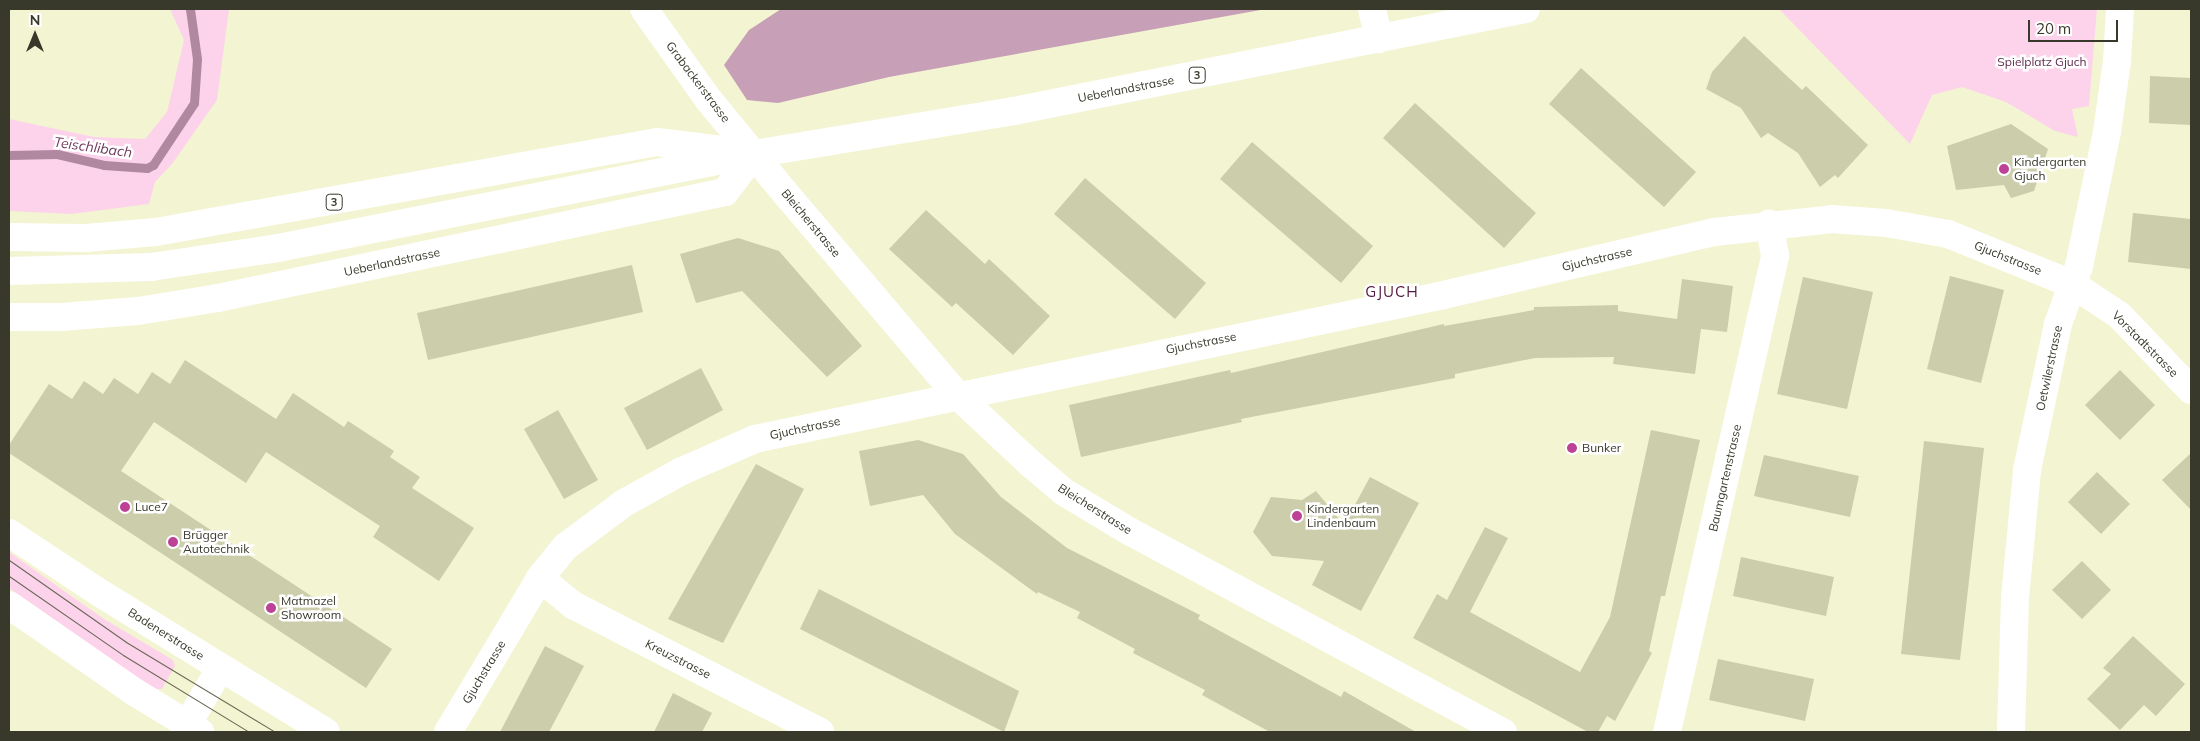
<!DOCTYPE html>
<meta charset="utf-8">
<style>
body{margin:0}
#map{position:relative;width:2200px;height:741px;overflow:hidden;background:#f3f4d1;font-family:Mulish,sans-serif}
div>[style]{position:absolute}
.green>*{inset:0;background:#fdd3ec}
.forest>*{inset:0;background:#c79fb7}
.stream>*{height:9px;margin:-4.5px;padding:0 4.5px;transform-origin:4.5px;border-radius:4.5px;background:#b089a1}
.building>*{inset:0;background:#cccdab}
.minor>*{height:28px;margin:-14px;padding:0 14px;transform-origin:14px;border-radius:14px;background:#fff}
.tertiary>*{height:28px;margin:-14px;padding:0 14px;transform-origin:14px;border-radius:14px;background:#fff}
.secondary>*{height:28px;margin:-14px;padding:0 14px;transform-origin:14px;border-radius:14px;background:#fff}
.primary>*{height:28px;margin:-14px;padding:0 14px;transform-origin:14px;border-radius:14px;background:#fff}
.tram>*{height:1px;margin:-0.5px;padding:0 0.5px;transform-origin:0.5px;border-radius:0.5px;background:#666654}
.dots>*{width:14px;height:14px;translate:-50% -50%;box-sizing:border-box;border:2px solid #fff;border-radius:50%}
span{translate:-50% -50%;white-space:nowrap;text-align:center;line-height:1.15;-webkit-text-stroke:5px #fff;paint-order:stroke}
.shield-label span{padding:1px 4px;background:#fff;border:1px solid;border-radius:4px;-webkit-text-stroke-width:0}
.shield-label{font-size:11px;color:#38382b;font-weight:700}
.park-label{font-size:12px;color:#5f2c4d}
.street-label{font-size:12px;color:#38382b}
.poi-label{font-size:12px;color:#38382b}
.left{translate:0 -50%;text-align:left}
.water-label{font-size:14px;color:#6f3a5c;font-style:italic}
.quarter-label{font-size:15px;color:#541941;letter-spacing:1px}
.frame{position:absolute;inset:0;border:10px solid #38382b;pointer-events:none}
.north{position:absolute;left:10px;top:10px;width:50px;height:50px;-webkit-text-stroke:4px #fff;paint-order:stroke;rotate:0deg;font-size:14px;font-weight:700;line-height:20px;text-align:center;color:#38382b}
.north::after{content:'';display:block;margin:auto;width:18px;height:22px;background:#38382b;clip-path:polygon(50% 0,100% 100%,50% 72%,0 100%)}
.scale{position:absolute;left:2028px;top:20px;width:90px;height:22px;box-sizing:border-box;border:2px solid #38382b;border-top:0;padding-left:6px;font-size:15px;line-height:18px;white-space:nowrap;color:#38382b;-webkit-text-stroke:4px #fff;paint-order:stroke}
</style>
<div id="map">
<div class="green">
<i style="clip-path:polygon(170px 9px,229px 9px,217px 100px,172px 164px,155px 182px,149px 204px,71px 214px,9px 211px,9px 119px,94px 137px,145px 139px,167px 112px,184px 40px)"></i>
<i style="clip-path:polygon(1779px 9px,2097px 9px,2089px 106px,2072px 109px,2078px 137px,2055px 131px,2006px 102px,1962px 87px,1932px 95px,1910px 144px)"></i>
<i style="clip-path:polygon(9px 552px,104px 619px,173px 660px,175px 666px,162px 689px,151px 689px,9px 588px)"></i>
</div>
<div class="forest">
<i style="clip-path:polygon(781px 9px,1266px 9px,889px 77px,778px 103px,747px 100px,724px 65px,749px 30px)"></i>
</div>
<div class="stream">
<i style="left:9px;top:155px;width:48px;rotate:-1.2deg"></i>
<i style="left:57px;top:154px;width:48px;rotate:13.2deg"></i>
<i style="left:104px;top:165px;width:43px;rotate:4deg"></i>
<i style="left:147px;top:168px;width:7px;rotate:-27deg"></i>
<i style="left:153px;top:165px;width:74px;rotate:-56.5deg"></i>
<i style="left:194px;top:103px;width:44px;rotate:-86.1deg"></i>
<i style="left:197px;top:59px;width:50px;rotate:-98deg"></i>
</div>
<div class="building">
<i style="clip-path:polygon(1744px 36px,1802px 90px,1806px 86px,1868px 145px,1838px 178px,1835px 175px,1820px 187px,1798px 153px,1768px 133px,1761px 138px,1741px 108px,1706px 89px,1712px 72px)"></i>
<i style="clip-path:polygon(1581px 68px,1696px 172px,1664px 207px,1549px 104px)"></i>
<i style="clip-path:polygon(2150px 76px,2191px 78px,2191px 125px,2149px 123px)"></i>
<i style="clip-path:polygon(1415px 103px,1536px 213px,1504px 248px,1383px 138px)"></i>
<i style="clip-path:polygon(2011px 124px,2048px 149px,2034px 191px,2011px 198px,2004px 185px,1956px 190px,1947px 146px)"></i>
<i style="clip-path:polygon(1252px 142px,1373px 246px,1341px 283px,1220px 179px)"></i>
<i style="clip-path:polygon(1085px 178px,1206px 283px,1175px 319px,1054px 214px)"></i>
<i style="clip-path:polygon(926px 210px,985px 264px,989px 259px,1050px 316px,1013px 355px,956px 303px,952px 307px,889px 249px)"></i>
<i style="clip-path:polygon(2133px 213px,2191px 219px,2191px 269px,2128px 262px)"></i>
<i style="clip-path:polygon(738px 238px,779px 251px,862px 346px,827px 377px,742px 291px,696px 303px,680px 254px)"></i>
<i style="clip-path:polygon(632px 265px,643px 312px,428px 360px,417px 313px)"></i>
<i style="clip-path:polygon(1950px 276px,2004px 290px,1981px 383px,1927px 369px)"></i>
<i style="clip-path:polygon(1803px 277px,1873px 292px,1847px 409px,1777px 394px)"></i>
<i style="clip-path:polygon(1682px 279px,1733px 286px,1727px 332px,1701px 329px,1695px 374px,1613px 364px,1614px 357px,1535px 358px,1455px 374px,1455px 378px,1241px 419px,1242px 422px,1081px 457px,1069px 405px,1230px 370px,1231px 373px,1444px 324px,1444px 326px,1534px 310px,1534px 307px,1618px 305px,1618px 311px,1677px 319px)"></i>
<i style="clip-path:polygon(185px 360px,276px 419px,293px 393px,344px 427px,348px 421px,394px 451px,390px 457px,420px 477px,412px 488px,474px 528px,439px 581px,373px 537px,380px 526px,266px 452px,246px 483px,154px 422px,121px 471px,392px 649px,366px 688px,9px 453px,9px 445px,49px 384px,72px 399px,84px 381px,103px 394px,114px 378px,138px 394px,152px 372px,170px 384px)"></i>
<i style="clip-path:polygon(701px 368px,723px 410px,647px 450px,624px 408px)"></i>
<i style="clip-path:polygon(2120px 370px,2155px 405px,2120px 440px,2085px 405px)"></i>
<i style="clip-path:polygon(558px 410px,598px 480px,564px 499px,524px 429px)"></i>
<i style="clip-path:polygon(1651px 430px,1700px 440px,1665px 596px,1661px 596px,1649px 651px,1652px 653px,1615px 721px,1607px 716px,1598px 732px,1588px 732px,1413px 638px,1437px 594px,1447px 600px,1485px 527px,1508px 538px,1470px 612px,1580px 672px,1610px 617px)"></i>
<i style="clip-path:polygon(918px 440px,963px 454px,1001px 497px,1067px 548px,1200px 615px,1198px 619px,1341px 697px,1344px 691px,1416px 732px,1270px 732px,1202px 695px,1205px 690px,1133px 653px,1135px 649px,1077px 618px,1080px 612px,1038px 592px,1037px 594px,955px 534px,923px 495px,870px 506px,859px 451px)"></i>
<i style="clip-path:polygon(1924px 441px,1984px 448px,1960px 660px,1901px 654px)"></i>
<i style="clip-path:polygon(2191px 453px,2191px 510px,2162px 480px)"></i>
<i style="clip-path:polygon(1764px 455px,1859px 476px,1850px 517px,1754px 496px)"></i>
<i style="clip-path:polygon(756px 464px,804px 489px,723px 643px,668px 619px)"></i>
<i style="clip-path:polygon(2097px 472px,2130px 504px,2101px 534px,2068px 502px)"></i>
<i style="clip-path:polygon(1370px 477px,1419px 503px,1361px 611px,1312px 585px,1324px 561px,1272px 556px,1253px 532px,1271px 497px,1302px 500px,1316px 491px,1344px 525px)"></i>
<i style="clip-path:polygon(1741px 557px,1834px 577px,1826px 616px,1733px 596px)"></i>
<i style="clip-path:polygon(2082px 561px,2111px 590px,2082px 619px,2052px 590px)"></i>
<i style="clip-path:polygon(819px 589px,1019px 691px,1004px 732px,800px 629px)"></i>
<i style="clip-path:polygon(2133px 636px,2185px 684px,2156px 716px,2144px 705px,2120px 730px,2087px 699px,2111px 674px,2103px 668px)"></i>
<i style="clip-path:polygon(545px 646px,584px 666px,549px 732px,500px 732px)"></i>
<i style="clip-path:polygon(1718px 659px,1814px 679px,1805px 721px,1709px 700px)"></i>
<i style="clip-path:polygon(673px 693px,712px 713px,702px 732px,654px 732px)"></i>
</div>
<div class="minor">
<i style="left:644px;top:9px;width:110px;rotate:54.6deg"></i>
<i style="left:708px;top:99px;width:123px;rotate:50.6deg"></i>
<i style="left:786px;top:194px;width:265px;rotate:49.6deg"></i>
<i style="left:958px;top:396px;width:100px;rotate:43deg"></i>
<i style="left:1031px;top:464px;width:43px;rotate:40.3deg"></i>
<i style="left:1064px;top:492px;width:76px;rotate:31deg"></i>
<i style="left:1129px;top:531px;width:425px;rotate:28.3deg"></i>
<i style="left:540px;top:578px;width:43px;rotate:39.3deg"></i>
<i style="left:573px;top:605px;width:278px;rotate:27.2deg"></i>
<i style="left:448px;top:732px;width:179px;rotate:-59.1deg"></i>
<i style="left:540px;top:578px;width:40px;rotate:-51deg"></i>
<i style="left:565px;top:547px;width:74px;rotate:-36.7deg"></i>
<i style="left:624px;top:503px;width:66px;rotate:-28.9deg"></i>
<i style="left:682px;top:471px;width:80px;rotate:-23.7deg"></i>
<i style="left:755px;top:439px;width:699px;rotate:-11.81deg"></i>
<i style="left:1439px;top:296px;width:283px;rotate:-13.1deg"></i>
<i style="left:1715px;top:232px;width:118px;rotate:-6.3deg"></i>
<i style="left:1832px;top:219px;width:54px;rotate:4.2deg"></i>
<i style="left:1886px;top:223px;width:63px;rotate:10.1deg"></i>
<i style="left:1948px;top:234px;width:134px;rotate:22deg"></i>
<i style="left:2072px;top:284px;width:56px;rotate:33.4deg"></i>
<i style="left:2119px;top:315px;width:104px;rotate:46.2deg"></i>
<i style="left:1667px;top:732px;width:489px;rotate:-77.2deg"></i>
<i style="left:1775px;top:255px;width:32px;rotate:-101deg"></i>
<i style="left:2011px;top:732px;width:134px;rotate:-88.3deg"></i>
<i style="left:2015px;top:598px;width:129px;rotate:-84.6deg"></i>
<i style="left:2027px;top:470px;width:149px;rotate:-78deg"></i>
<i style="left:2058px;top:324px;width:62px;rotate:-70.1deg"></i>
<i style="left:2079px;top:266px;width:137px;rotate:-78.2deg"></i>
<i style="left:2107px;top:132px;width:72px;rotate:-82deg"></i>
<i style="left:2117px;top:61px;width:52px;rotate:-86.7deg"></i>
</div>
<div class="tertiary">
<i style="left:1372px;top:9px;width:31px;rotate:77deg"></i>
</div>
<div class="secondary">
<i style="left:9px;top:533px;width:109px;rotate:33.4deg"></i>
<i style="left:100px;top:593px;width:265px;rotate:31.6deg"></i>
<i style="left:9px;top:605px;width:151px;rotate:34.7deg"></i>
<i style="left:133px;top:691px;width:79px;rotate:31.5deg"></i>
<i style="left:187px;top:725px;width:67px;rotate:-59.6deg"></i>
</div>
<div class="primary">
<i style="left:9px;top:237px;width:77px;rotate:0.7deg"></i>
<i style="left:86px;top:238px;width:70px;rotate:-4.9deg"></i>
<i style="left:156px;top:232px;width:509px;rotate:-10.18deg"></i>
<i style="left:657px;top:142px;width:74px;rotate:7deg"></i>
<i style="left:9px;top:271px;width:142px;rotate:-1.6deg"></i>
<i style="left:151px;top:267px;width:128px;rotate:-8.5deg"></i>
<i style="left:278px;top:248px;width:485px;rotate:-11.2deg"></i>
<i style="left:754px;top:154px;width:264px;rotate:-9.4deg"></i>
<i style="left:1014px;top:111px;width:522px;rotate:-11.27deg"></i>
<i style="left:9px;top:317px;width:52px"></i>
<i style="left:61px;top:317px;width:77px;rotate:-4.5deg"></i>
<i style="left:138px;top:311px;width:81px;rotate:-9.2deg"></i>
<i style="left:218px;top:298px;width:518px;rotate:-11.81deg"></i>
<i style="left:725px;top:192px;width:48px;rotate:-52.7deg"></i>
</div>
<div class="tram">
<i style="left:9px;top:560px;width:143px;rotate:35deg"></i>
<i style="left:126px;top:642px;width:174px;rotate:31.1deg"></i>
<i style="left:9px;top:576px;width:139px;rotate:34.7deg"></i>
<i style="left:123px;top:655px;width:148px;rotate:31.4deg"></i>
</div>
<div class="dots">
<i style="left:2004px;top:169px;background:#bc4296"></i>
<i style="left:1572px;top:448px;background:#bc4296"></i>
<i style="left:125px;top:507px;background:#bc4296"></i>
<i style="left:1297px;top:516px;background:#bc4296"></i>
<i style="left:173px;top:542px;background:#bc4296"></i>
<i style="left:271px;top:608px;background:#bc4296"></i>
</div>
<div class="shield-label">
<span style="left:1197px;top:75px">3</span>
<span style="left:334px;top:202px">3</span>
</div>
<div class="park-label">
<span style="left:2042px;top:62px">Spielplatz Gjuch</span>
</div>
<div class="street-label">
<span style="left:698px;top:82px;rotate:53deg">Grabackerstrasse</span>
<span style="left:1126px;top:89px;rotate:-11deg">Ueberlandstrasse</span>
<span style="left:811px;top:223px;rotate:50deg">Bleicherstrasse</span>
<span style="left:2008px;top:258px;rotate:22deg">Gjuchstrasse</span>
<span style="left:1597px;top:259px;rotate:-13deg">Gjuchstrasse</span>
<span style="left:392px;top:262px;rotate:-12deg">Ueberlandstrasse</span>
<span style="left:1201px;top:343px;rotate:-11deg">Gjuchstrasse</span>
<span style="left:2145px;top:344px;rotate:45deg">Vorstadtstrasse</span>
<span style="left:2049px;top:368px;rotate:-78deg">Oetwilerstrasse</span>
<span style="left:805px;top:428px;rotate:-12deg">Gjuchstrasse</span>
<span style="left:1725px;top:478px;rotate:-77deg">Baumgartenstrasse</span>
<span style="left:1095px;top:509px;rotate:32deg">Bleicherstrasse</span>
<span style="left:166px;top:634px;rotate:32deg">Badenerstrasse</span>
<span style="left:678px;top:659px;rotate:27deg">Kreuzstrasse</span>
<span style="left:484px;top:672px;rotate:-59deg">Gjuchstrasse</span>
</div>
<div class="poi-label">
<span class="left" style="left:2014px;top:169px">Kindergarten<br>Gjuch</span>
<span class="left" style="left:1582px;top:448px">Bunker</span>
<span class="left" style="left:135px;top:507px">Luce7</span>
<span class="left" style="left:1307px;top:516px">Kindergarten<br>Lindenbaum</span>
<span class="left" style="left:183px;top:542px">Brügger<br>Autotechnik</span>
<span class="left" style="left:281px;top:608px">Matmazel<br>Showroom</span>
</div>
<div class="water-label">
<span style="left:93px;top:147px;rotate:8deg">Teischlibach</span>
</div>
<div class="quarter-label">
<span style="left:1392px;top:292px">GJUCH</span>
</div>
<div class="frame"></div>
<div class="north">N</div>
<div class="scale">20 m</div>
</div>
